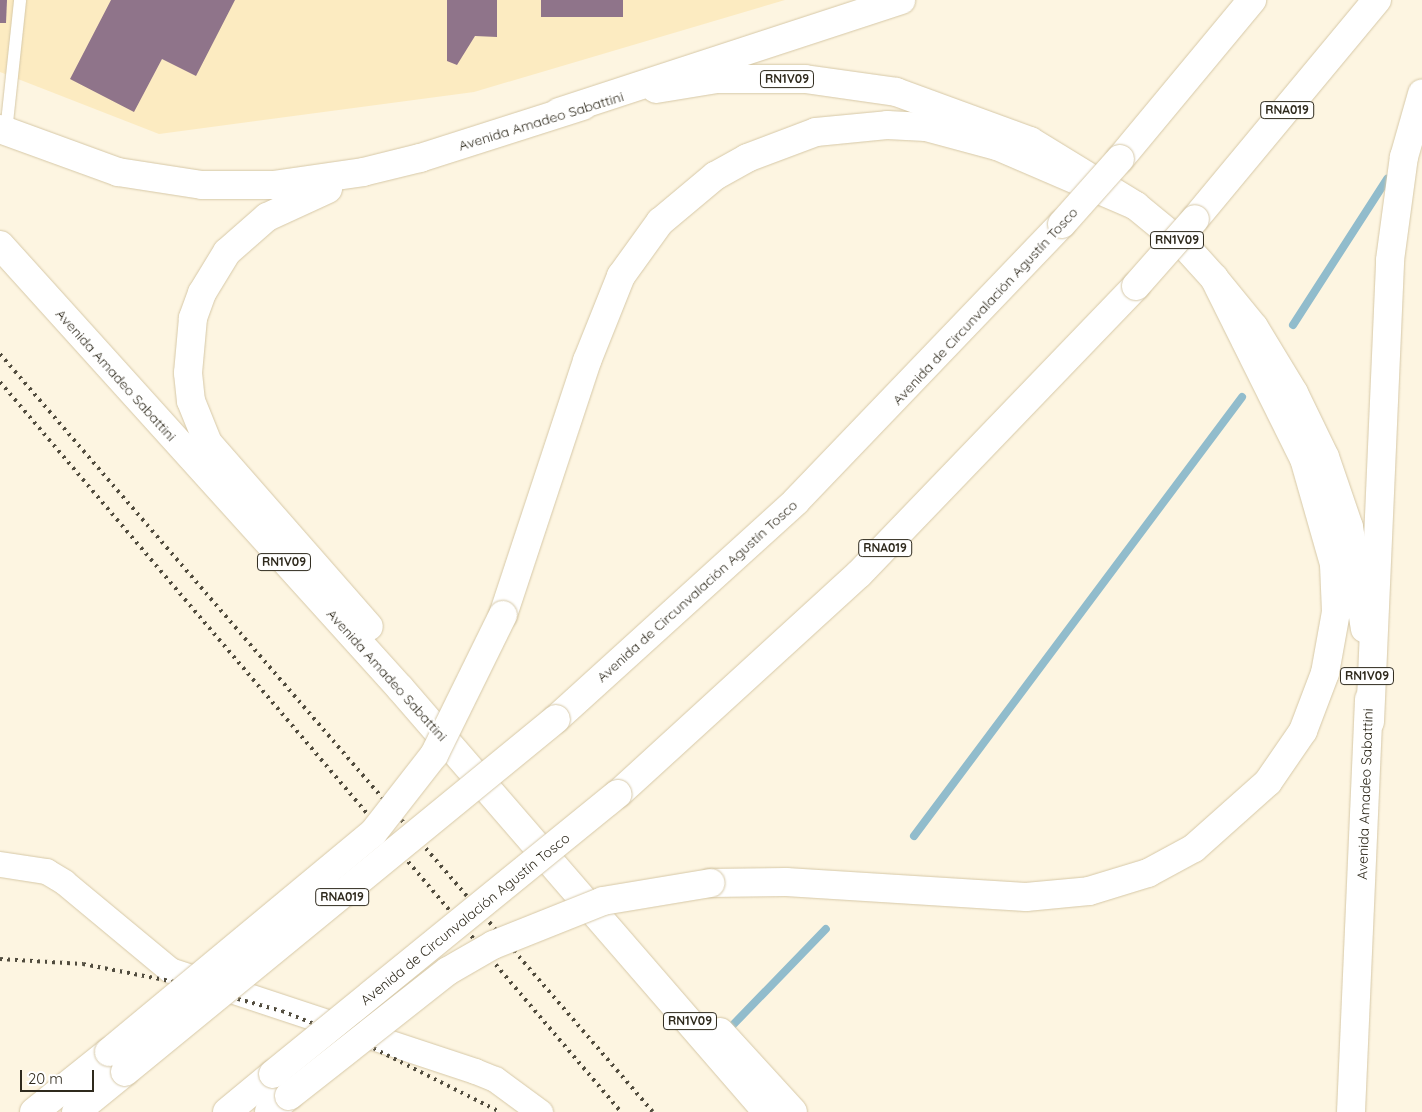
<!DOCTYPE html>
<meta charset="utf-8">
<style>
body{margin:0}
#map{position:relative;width:1422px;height:1112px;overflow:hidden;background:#fdf5e1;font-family:Quicksand,sans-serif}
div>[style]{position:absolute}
.built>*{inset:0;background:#fcebc1}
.stream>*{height:8px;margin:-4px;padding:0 4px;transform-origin:4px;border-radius:4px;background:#91bccc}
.building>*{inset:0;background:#8f748a}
.roads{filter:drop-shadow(0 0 1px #d6c8a7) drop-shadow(0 0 1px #d6c8a7)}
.lane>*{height:12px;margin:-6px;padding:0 6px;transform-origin:6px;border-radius:6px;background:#fff}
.street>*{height:25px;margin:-12.5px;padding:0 12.5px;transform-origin:12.5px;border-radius:12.5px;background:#fff}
.primary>*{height:28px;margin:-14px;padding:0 14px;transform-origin:14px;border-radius:14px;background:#fff}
.highway>*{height:28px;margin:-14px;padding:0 14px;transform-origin:14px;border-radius:14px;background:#fff}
.rail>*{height:4px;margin-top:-2px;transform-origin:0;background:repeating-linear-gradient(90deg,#514c3e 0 2.5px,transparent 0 7.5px)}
.bridges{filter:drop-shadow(0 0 1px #d6c8a7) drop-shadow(0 0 1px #d6c8a7)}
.highway-bridge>*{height:28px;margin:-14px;padding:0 14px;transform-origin:14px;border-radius:14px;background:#fff}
span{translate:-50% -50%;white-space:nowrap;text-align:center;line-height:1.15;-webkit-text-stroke:4.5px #fff;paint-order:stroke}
.shield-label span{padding:1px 4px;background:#fff;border:1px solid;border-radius:4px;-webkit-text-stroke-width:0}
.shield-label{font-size:12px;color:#2f2a1d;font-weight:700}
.street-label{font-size:14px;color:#2f2a1d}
.scale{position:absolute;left:20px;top:1070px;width:74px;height:22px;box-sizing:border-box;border:2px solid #2f2a1d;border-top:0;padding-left:6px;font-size:15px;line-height:18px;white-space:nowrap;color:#2f2a1d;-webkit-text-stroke:4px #fff;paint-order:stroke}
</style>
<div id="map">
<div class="built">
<i style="clip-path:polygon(0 0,785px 0,474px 92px,159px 134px,0 72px)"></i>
</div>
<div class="stream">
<i style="left:1293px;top:325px;width:174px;rotate:-57.2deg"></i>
<i style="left:914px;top:836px;width:548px;rotate:-53.23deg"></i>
<i style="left:727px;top:1031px;width:142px;rotate:-45.9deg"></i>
</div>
<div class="building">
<i style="clip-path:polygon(0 0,7px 0,6px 23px,0 23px)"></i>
<i style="clip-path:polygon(111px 0,235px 0,196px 76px,162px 59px,134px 112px,70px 79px)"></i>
<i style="clip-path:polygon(447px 0,497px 0,497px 37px,475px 36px,457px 65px,447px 61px)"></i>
<i style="clip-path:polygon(541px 0,623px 0,623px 17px,541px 17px)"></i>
</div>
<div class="roads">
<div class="lane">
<i style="left:6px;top:132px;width:133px;rotate:-83.9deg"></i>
</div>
<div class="street">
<i style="left:0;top:864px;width:47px;rotate:8.7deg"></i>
<i style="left:46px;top:871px;width:21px;rotate:31deg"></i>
<i style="left:64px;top:882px;width:138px;rotate:39.7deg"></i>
<i style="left:170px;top:970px;width:321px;rotate:18.3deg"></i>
<i style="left:475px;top:1071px;width:22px;rotate:22deg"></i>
<i style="left:495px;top:1079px;width:56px;rotate:36.3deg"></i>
</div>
<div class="primary">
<i style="left:656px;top:89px;width:62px;rotate:-9.3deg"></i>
<i style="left:717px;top:79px;width:88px"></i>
<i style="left:805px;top:79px;width:92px;rotate:8.1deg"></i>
<i style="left:896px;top:92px;width:143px;rotate:20.1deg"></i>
<i style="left:1030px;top:141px;width:124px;rotate:31.5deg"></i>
<i style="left:1136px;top:206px;width:65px;rotate:39.4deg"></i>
<i style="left:1186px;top:247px;width:42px;rotate:47.9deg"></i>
<i style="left:1214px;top:278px;width:63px;rotate:50.8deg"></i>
<i style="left:1254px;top:327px;width:77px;rotate:58.8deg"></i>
<i style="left:1294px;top:393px;width:71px;rotate:64.2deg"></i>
<i style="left:1325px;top:457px;width:74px;rotate:71.1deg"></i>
<i style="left:1349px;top:527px;width:103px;rotate:81.1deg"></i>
<i style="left:0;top:129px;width:126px;rotate:20deg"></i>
<i style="left:118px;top:172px;width:85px;rotate:8.8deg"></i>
<i style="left:202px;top:185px;width:71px"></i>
<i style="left:273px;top:185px;width:91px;rotate:-8.2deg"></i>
<i style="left:363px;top:172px;width:59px;rotate:-13.8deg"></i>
<i style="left:420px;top:158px;width:171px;rotate:-17.7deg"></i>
<i style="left:328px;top:189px;width:67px;rotate:155.3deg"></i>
<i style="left:267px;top:217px;width:53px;rotate:138.8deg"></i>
<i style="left:227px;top:252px;width:48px;rotate:121.4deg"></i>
<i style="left:202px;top:293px;width:27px;rotate:110deg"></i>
<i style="left:193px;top:318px;width:55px;rotate:95.2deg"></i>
<i style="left:188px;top:373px;width:28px;rotate:84deg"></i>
<i style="left:191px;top:401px;width:45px;rotate:68deg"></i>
<i style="left:208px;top:443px;width:244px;rotate:48.8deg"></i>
<i style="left:0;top:245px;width:597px;rotate:47.92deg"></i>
<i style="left:400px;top:688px;width:561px;rotate:49.12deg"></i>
<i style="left:720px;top:1032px;width:108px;rotate:47.6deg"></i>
<i style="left:1351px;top:1112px;width:413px;rotate:-87.5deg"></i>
</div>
<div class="highway">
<i style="left:559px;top:112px;width:360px;rotate:-18.1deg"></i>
<i style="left:1120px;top:159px;width:207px;rotate:-50.3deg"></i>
<i style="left:1195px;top:219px;width:285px;rotate:-50.3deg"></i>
<i style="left:503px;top:615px;width:268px;rotate:-71.7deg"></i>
<i style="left:587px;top:361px;width:92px;rotate:-68.2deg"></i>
<i style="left:621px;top:276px;width:67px;rotate:-54.2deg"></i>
<i style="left:660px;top:222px;width:72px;rotate:-39.9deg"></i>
<i style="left:715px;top:176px;width:37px;rotate:-29deg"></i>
<i style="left:747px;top:158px;width:74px;rotate:-20.6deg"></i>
<i style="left:816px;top:132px;width:71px;rotate:-5.6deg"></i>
<i style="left:887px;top:125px;width:39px;rotate:3deg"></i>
<i style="left:926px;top:127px;width:73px;rotate:15deg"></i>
<i style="left:997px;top:146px;width:151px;rotate:23.3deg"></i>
<i style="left:556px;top:719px;width:324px;rotate:-42.2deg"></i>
<i style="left:796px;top:501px;width:384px;rotate:-46.2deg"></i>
<i style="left:1370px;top:722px;width:462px;rotate:-87.5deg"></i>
<i style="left:1390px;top:260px;width:104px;rotate:-82.3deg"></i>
<i style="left:1404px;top:157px;width:66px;rotate:-74.1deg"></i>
<i style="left:618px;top:794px;width:326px;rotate:-42.4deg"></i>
<i style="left:859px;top:574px;width:400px;rotate:-46.1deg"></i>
<i style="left:710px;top:883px;width:76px;rotate:-0.8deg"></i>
<i style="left:786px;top:882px;width:240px;rotate:3.6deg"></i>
<i style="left:1026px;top:897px;width:63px;rotate:-5.4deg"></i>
<i style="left:1089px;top:891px;width:62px;rotate:-17deg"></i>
<i style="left:1148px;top:873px;width:52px;rotate:-28.5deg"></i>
<i style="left:1194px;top:848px;width:99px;rotate:-41.7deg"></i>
<i style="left:1268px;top:782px;width:62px;rotate:-55.5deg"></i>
<i style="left:1303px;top:731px;width:62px;rotate:-69.2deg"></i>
<i style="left:1325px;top:673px;width:62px;rotate:-79.8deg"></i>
<i style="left:1336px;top:612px;width:48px;rotate:-92.4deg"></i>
<i style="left:1334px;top:564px;width:109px;rotate:-105.9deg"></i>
<i style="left:1304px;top:459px;width:202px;rotate:-116.4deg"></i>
<i style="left:34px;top:1112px;width:96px;rotate:-38.7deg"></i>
<i style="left:76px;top:1112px;width:63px;rotate:-39.2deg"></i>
<i style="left:227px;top:1112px;width:60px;rotate:-39.6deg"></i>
<i style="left:269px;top:1112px;width:26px;rotate:-39deg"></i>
</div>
</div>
<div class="rail">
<i style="left:0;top:354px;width:1000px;rotate:49.26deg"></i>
<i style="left:0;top:382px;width:958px;rotate:49.61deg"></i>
<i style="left:0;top:959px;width:83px;rotate:3.4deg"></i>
<i style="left:83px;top:964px;width:99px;rotate:11.1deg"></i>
<i style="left:180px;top:983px;width:106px;rotate:15.4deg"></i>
<i style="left:282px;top:1011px;width:92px;rotate:21.8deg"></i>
<i style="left:367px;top:1045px;width:149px;rotate:26.7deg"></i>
</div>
<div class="bridges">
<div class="highway-bridge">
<i style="left:1062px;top:224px;width:87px;rotate:-48.3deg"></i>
<i style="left:1136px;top:286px;width:89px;rotate:-48.6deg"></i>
<i style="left:109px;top:1052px;width:343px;rotate:-39.7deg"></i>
<i style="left:373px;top:833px;width:99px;rotate:-52deg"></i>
<i style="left:434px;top:755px;width:156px;rotate:-63.8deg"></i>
<i style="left:125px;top:1072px;width:557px;rotate:-39.32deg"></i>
<i style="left:273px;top:1074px;width:444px;rotate:-39.1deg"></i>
<i style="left:289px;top:1096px;width:202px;rotate:-38.2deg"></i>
<i style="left:448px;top:971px;width:52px;rotate:-30deg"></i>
<i style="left:493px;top:945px;width:118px;rotate:-21.8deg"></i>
<i style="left:603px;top:901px;width:109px;rotate:-9.5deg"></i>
</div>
</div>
<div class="shield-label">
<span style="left:787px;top:79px">RN1V09</span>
<span style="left:1287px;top:110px">RNA019</span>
<span style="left:1177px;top:240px">RN1V09</span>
<span style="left:885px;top:548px">RNA019</span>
<span style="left:284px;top:562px">RN1V09</span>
<span style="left:1367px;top:676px">RN1V09</span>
<span style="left:342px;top:897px">RNA019</span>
<span style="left:690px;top:1021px">RN1V09</span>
</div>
<div class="street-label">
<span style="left:541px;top:121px;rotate:-17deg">Avenida Amadeo Sabattini</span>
<span style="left:985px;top:306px;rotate:-47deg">Avenida de Circunvalación Agustín Tosco</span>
<span style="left:116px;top:375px;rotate:48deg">Avenida Amadeo Sabattini</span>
<span style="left:697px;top:591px;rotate:-42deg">Avenida de Circunvalación Agustín Tosco</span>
<span style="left:387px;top:675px;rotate:48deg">Avenida Amadeo Sabattini</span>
<span style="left:1365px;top:794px;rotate:-88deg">Avenida Amadeo Sabattini</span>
<span style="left:465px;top:919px;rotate:-39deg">Avenida de Circunvalación Agustín Tosco</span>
</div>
<div class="scale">20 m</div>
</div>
